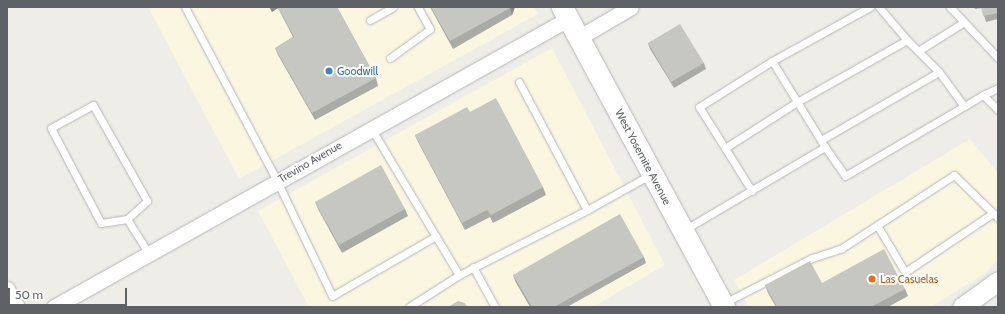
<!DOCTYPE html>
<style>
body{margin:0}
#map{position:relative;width:1005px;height:314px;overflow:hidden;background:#efede7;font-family:Cabin,sans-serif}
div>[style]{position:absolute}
.commercial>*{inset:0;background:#faf6e0}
.roads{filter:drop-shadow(0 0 1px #b4b6ba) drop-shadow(0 0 1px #b4b6ba)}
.service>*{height:7px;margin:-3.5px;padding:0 3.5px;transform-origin:3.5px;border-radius:3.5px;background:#fff}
.minor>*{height:15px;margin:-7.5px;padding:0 7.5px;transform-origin:7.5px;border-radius:7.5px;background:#fff}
.tertiary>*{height:19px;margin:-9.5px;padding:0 9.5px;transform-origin:9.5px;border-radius:9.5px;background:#fff}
.secondary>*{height:21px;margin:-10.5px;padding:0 10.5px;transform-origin:10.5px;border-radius:10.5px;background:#fff}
.wall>*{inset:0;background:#ababa6}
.shaded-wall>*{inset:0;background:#8b8b87}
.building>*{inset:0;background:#c7c7c1}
.dots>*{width:11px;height:11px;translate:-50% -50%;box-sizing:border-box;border:2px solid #fff;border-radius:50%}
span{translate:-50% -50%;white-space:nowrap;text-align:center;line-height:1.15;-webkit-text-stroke:4px #fff;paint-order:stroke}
.shop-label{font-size:11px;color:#366cbe}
.left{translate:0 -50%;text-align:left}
.street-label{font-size:11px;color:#5e6165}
.food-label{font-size:11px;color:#c56008}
.frame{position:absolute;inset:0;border:8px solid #5e6165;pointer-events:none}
.scale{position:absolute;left:8px;top:288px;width:119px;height:18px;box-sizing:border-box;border:2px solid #5e6165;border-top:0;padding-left:5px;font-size:12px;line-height:14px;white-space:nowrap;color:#5e6165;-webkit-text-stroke:3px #fff;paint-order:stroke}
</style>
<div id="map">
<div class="commercial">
<i style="clip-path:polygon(148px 7px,534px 7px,538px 14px,239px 179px)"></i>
<i style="clip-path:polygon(552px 48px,665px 265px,593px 307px,309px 307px,258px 211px)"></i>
<i style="clip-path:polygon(970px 139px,998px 173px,998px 261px,984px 274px,931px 307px,749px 307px,734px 280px)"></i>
</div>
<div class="roads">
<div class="service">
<i style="left:185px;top:7px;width:197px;rotate:62.1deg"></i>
<i style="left:277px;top:181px;width:127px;rotate:64.4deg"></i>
<i style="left:332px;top:296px;width:120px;rotate:-30deg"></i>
<i style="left:879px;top:7px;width:43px;rotate:49.7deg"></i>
<i style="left:950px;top:7px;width:70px;rotate:46.7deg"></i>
<i style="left:370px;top:20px;width:26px;rotate:-29deg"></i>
<i style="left:918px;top:51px;width:54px;rotate:-32.2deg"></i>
<i style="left:390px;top:58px;width:49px;rotate:-35.9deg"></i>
<i style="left:430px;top:29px;width:25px;rotate:-119deg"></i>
<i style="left:983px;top:95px;width:17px;rotate:-25deg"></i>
<i style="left:371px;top:128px;width:171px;rotate:59.1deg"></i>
<i style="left:459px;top:275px;width:59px;rotate:147.4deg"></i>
<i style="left:821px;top:140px;width:136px;rotate:-30deg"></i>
<i style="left:939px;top:72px;width:42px;rotate:53.7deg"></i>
<i style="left:825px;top:147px;width:101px;rotate:-121.6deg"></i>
<i style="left:772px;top:61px;width:112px;rotate:-28.9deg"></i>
<i style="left:725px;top:148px;width:85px;rotate:-32.6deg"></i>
<i style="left:797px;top:102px;width:126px;rotate:-29.4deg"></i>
<i style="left:907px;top:40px;width:45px;rotate:45deg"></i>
<i style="left:752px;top:191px;width:99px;rotate:-122.2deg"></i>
<i style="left:699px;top:107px;width:86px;rotate:-32.2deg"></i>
<i style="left:587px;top:210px;width:72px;rotate:-29.1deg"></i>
<i style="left:127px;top:219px;width:26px;rotate:171deg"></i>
<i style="left:101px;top:223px;width:107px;rotate:-117.8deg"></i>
<i style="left:51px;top:128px;width:48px;rotate:-28.7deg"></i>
<i style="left:93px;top:105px;width:110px;rotate:60.6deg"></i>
<i style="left:147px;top:201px;width:27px;rotate:138deg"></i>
<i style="left:127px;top:219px;width:41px;rotate:57.8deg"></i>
<i style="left:877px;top:225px;width:55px;rotate:59.2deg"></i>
<i style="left:905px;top:272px;width:106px;rotate:-33.8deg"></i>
<i style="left:684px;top:230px;width:164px;rotate:-30.5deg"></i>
<i style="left:825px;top:147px;width:35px;rotate:55deg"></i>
<i style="left:845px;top:176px;width:160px;rotate:-30.4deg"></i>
<i style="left:983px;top:95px;width:21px;rotate:45deg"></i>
<i style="left:473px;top:267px;width:46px;rotate:61.2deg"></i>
<i style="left:459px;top:275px;width:144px;rotate:-26.9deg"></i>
<i style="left:587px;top:210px;width:145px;rotate:-118deg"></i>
<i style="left:724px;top:303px;width:99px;rotate:-27.1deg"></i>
<i style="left:812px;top:258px;width:32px;rotate:-18deg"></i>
<i style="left:842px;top:248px;width:134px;rotate:-33.1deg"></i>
<i style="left:954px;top:175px;width:62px;rotate:44.3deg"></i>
</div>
<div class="minor">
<i style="left:578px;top:38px;width:61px;rotate:-30.3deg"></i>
<i style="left:7px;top:289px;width:21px;rotate:61deg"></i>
<i style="left:54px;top:307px;width:589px;rotate:-29.26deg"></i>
</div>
<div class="tertiary">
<i style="left:962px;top:307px;width:44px;rotate:-35.8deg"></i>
</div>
<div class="secondary">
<i style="left:562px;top:7px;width:341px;rotate:61.6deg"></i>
</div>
</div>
<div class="wall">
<i style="clip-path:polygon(269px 7px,337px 7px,376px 78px,378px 86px,315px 120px,278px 55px,275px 48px,293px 37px,278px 8px,272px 12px)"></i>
<i style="clip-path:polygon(430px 7px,515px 7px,512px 15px,453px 49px)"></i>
<i style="clip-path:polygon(974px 7px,998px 7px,998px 19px,986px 22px,982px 8px,975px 9px)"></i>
<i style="clip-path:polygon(648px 43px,704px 63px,706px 69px,674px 88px,650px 49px)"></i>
<i style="clip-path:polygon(470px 112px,543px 187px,546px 195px,493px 223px,490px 217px,465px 230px,418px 142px,415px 135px)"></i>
<i style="clip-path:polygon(315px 202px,405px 209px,408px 216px,342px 253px,318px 209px)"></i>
<i style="clip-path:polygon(644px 257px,646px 263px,567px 307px,530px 307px,515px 281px,513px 275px)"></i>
<i style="clip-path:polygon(822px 283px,905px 289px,908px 296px,888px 307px,776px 307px,768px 293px,765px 285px)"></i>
</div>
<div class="shaded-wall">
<i style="clip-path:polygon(270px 7px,277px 7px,278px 8px,272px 12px)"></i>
<i style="clip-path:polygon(510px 7px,515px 7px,512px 15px,510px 8px)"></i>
</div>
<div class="building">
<i style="clip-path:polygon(278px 7px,337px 7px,376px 78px,312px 113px,275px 48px,294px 37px)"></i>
<i style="clip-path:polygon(431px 7px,510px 7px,510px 8px,450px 41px)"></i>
<i style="clip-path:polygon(981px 7px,998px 7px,998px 13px,983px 16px)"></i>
<i style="clip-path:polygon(680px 24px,704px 63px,671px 82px,648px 43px)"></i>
<i style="clip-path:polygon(496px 98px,543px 187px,491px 215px,487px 210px,462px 223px,415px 135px,467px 107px,470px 112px)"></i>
<i style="clip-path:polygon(381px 165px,405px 209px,339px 245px,315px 202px)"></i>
<i style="clip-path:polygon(620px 214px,644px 257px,554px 307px,532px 307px,513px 275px)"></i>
<i style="clip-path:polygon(884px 249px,905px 289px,871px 307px,777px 307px,765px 285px,810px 261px,822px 283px)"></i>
<i style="clip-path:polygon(458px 301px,465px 303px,467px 307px,448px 307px)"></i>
</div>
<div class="dots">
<i style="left:329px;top:71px;background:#3f7fe0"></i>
<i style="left:872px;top:279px;background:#e8710a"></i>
</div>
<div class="shop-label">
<span class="left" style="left:337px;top:71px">Goodwill</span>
</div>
<div class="street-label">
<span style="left:643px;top:157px;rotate:62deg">West Yosemite Avenue</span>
<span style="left:310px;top:162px;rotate:-30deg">Trevino Avenue</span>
</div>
<div class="food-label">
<span class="left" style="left:880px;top:279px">Las Casuelas</span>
</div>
<div class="frame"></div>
<div class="scale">50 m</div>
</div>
